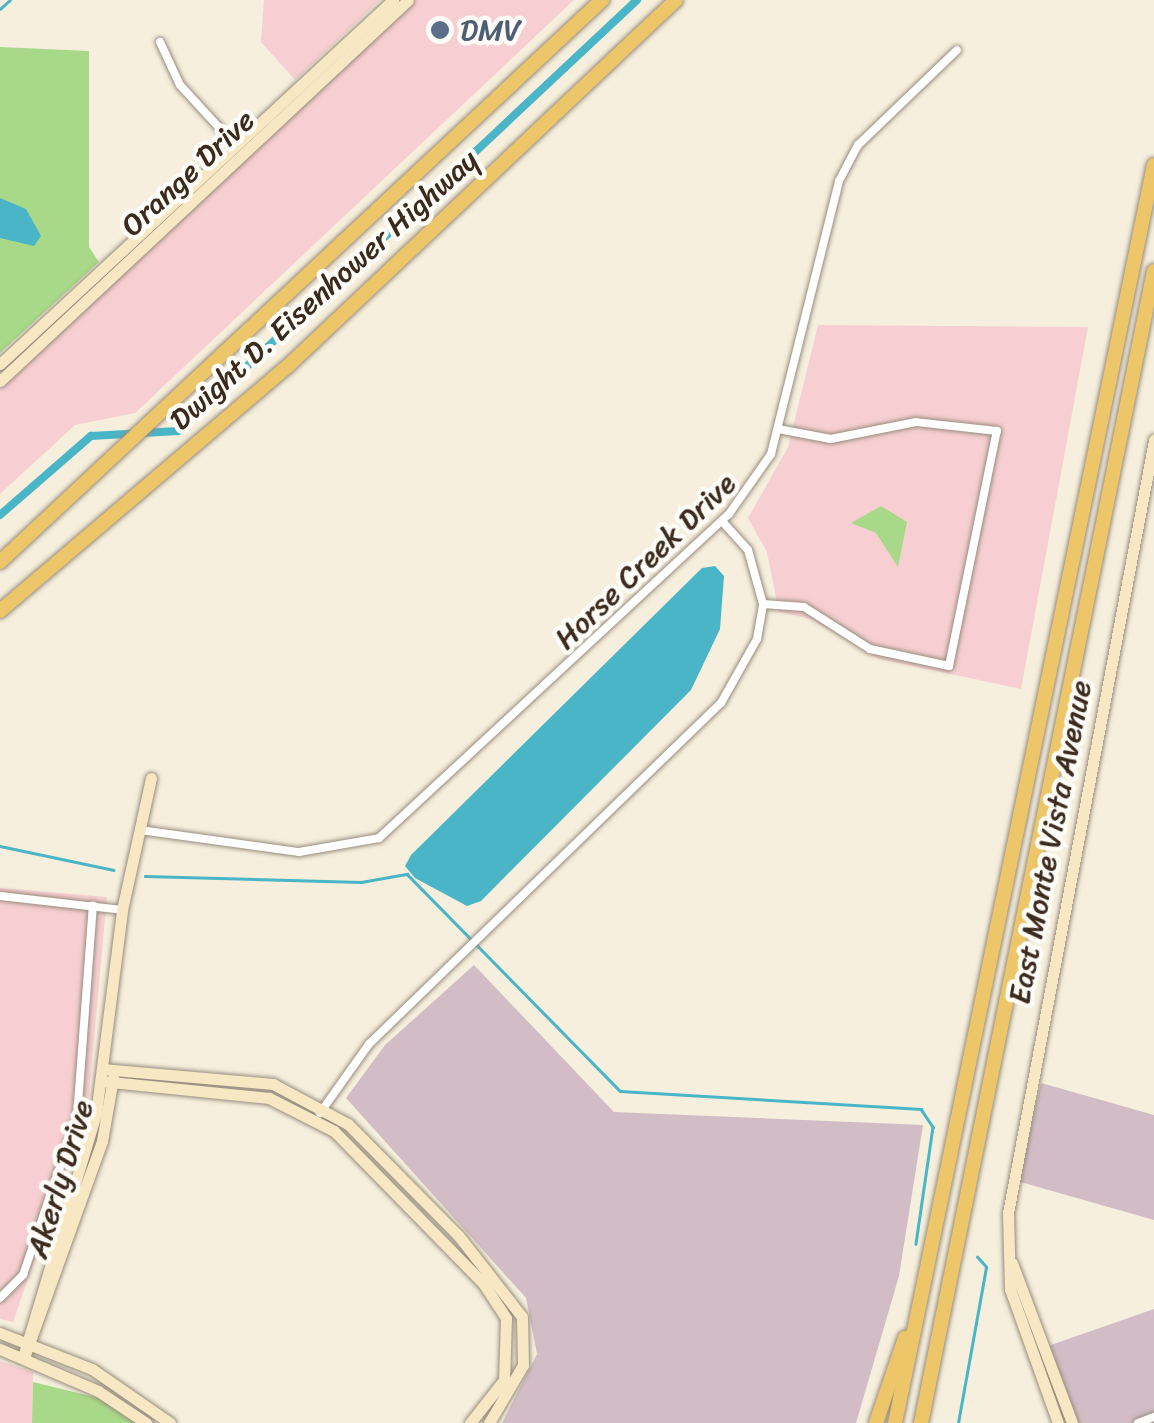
<!DOCTYPE html>
<style>
body{margin:0}
#map{position:relative;width:1154px;height:1423px;overflow:hidden;background:#f6efdd;font-family:Sriracha,sans-serif}
div>[style]{position:absolute}
.built>*{inset:0;background:#f7cfd2}
.industrial>*{inset:0;background:#d2bdc6}
.green>*{inset:0;background:#a7d988}
.water>*{inset:0;background:#4ab5c7}
.stream>*{height:2.5px;margin:-1.25px;padding:0 1.25px;transform-origin:1.25px;border-radius:1.25px;background:#4ab5c7}
.canal>*{height:8px;margin:-4px;padding:0 4px;transform-origin:4px;border-radius:4px;background:#4ab5c7}
.roads{filter:drop-shadow(0 0 2px #988c7e) drop-shadow(0 0 2px #988c7e)}
.street>*{height:8px;margin:-4px;padding:0 4px;transform-origin:4px;border-radius:4px;background:#fff}
.secondary>*{height:11px;margin:-5.5px;padding:0 5.5px;transform-origin:5.5px;border-radius:5.5px;background:#f7e8c3}
.highway>*{height:14px;margin:-7px;padding:0 7px;transform-origin:7px;border-radius:7px;background:#ecc669}
.dots>*{width:28px;height:28px;translate:-50% -50%;box-sizing:border-box;border:5px solid #fdfcf7;border-radius:50%}
span{translate:-50% -50%;white-space:nowrap;text-align:center;line-height:1.15;-webkit-text-stroke:9px #fdfcf7;paint-order:stroke}
.service-label{font-size:30px;color:#4e5e75}
.left{translate:0 -50%;text-align:left}
.street-label{font-size:30px;color:#3b2a1e}
</style>
<div id="map">
<div class="built">
<i style="clip-path:polygon(264px 0,380px 0,295px 80px,261px 42px)"></i>
<i style="clip-path:polygon(413px 0,574px 0,135px 413px,75px 425px,0 494px,0 389px)"></i>
<i style="clip-path:polygon(818px 325px,1088px 327px,1021px 689px,879px 659px,811px 619px,779px 612px,767px 552px,748px 518px,788px 447px)"></i>
<i style="clip-path:polygon(0 888px,107px 897px,88px 1105px,13px 1322px,0 1319px)"></i>
<i style="clip-path:polygon(0 1361px,33px 1372px,32px 1423px,0 1423px)"></i>
</div>
<div class="industrial">
<i style="clip-path:polygon(474px 965px,614px 1112px,923px 1125px,899px 1276px,856px 1423px,502px 1423px,537px 1354px,526px 1298px,346px 1098px,385px 1045px)"></i>
<i style="clip-path:polygon(1041px 1083px,1154px 1115px,1154px 1220px,1017px 1181px)"></i>
<i style="clip-path:polygon(1154px 1309px,1154px 1423px,1074px 1423px,1048px 1346px)"></i>
</div>
<div class="green">
<i style="clip-path:polygon(0 47px,89px 51px,89px 247px,99px 262px,0 353px)"></i>
<i style="clip-path:polygon(881px 506px,907px 522px,898px 567px,876px 533px,851px 523px)"></i>
<i style="clip-path:polygon(33px 1382px,119px 1403px,144px 1423px,32px 1423px)"></i>
</div>
<div class="water">
<i style="clip-path:polygon(0 198px,26px 209px,41px 236px,34px 246px,0 238px)"></i>
<i style="clip-path:polygon(715px 566px,724px 576px,720px 629px,691px 690px,481px 901px,467px 906px,415px 878px,405px 866px,411px 855px,702px 568px)"></i>
</div>
<div class="stream">
<i style="left:0;top:9px;width:13px;rotate:-42deg"></i>
<i style="left:0;top:846px;width:116px;rotate:11.9deg"></i>
<i style="left:145px;top:876px;width:216px;rotate:1.6deg"></i>
<i style="left:361px;top:882px;width:47px;rotate:-9.9deg"></i>
<i style="left:407px;top:874px;width:304px;rotate:45.5deg"></i>
<i style="left:620px;top:1091px;width:302px;rotate:3.4deg"></i>
<i style="left:921px;top:1109px;width:22px;rotate:56deg"></i>
<i style="left:933px;top:1127px;width:118px;rotate:98.3deg"></i>
<i style="left:958px;top:1423px;width:158px;rotate:-79.8deg"></i>
<i style="left:986px;top:1267px;width:13px;rotate:-132deg"></i>
</div>
<div class="canal">
<i style="left:0;top:515px;width:121px;rotate:-41deg"></i>
<i style="left:91px;top:436px;width:87px;rotate:-3.3deg"></i>
<i style="left:178px;top:431px;width:630px;rotate:-43.2deg"></i>
</div>
<div class="roads">
<div class="street">
<i style="left:160px;top:42px;width:47px;rotate:65.1deg"></i>
<i style="left:180px;top:85px;width:83px;rotate:47.4deg"></i>
<i style="left:763px;top:604px;width:41px;rotate:4.2deg"></i>
<i style="left:804px;top:607px;width:78px;rotate:32.5deg"></i>
<i style="left:870px;top:649px;width:81px;rotate:12.1deg"></i>
<i style="left:949px;top:666px;width:240px;rotate:-78.5deg"></i>
<i style="left:997px;top:431px;width:81px;rotate:-173.7deg"></i>
<i style="left:916px;top:422px;width:87px;rotate:168.7deg"></i>
<i style="left:831px;top:439px;width:54px;rotate:-169.3deg"></i>
<i style="left:140px;top:830px;width:161px;rotate:7.9deg"></i>
<i style="left:299px;top:852px;width:81px;rotate:-9.9deg"></i>
<i style="left:379px;top:838px;width:477px;rotate:-42.8deg"></i>
<i style="left:729px;top:514px;width:73px;rotate:-55deg"></i>
<i style="left:771px;top:454px;width:281px;rotate:-76deg"></i>
<i style="left:839px;top:181px;width:41px;rotate:-62.2deg"></i>
<i style="left:858px;top:145px;width:137px;rotate:-43.8deg"></i>
<i style="left:0;top:896px;width:123px;rotate:6.5deg"></i>
<i style="left:320px;top:1113px;width:85px;rotate:-54.6deg"></i>
<i style="left:369px;top:1044px;width:490px;rotate:-44.1deg"></i>
<i style="left:721px;top:703px;width:73px;rotate:-60.6deg"></i>
<i style="left:757px;top:639px;width:36px;rotate:-80deg"></i>
<i style="left:763px;top:604px;width:56px;rotate:-105.5deg"></i>
<i style="left:748px;top:550px;width:39px;rotate:-132deg"></i>
<i style="left:0;top:1298px;width:33px;rotate:-45deg"></i>
<i style="left:23px;top:1275px;width:167px;rotate:-71.1deg"></i>
<i style="left:77px;top:1117px;width:212px;rotate:-85.7deg"></i>
<i style="left:1138px;top:1423px;width:17px;rotate:-21deg"></i>
</div>
<div class="secondary">
<i style="left:0;top:364px;width:536px;rotate:-42.81deg"></i>
<i style="left:0;top:381px;width:558px;rotate:-43.04deg"></i>
<i style="left:102px;top:1069px;width:172px;rotate:5deg"></i>
<i style="left:273px;top:1084px;width:85px;rotate:28.1deg"></i>
<i style="left:348px;top:1124px;width:156px;rotate:45.3deg"></i>
<i style="left:458px;top:1235px;width:104px;rotate:52deg"></i>
<i style="left:522px;top:1317px;width:48px;rotate:88.8deg"></i>
<i style="left:523px;top:1365px;width:67px;rotate:120.4deg"></i>
<i style="left:101px;top:1081px;width:169px;rotate:5.8deg"></i>
<i style="left:269px;top:1098px;width:73px;rotate:26.9deg"></i>
<i style="left:334px;top:1131px;width:213px;rotate:45.6deg"></i>
<i style="left:483px;top:1283px;width:42px;rotate:56.7deg"></i>
<i style="left:506px;top:1318px;width:62px;rotate:91.8deg"></i>
<i style="left:504px;top:1380px;width:55px;rotate:128.3deg"></i>
<i style="left:1012px;top:1263px;width:171px;rotate:69.4deg"></i>
<i style="left:0;top:1333px;width:99px;rotate:21.4deg"></i>
<i style="left:92px;top:1369px;width:95px;rotate:34.7deg"></i>
<i style="left:0;top:1349px;width:107px;rotate:23.2deg"></i>
<i style="left:98px;top:1391px;width:58px;rotate:33.7deg"></i>
<i style="left:25px;top:1355px;width:227px;rotate:-70.2deg"></i>
<i style="left:102px;top:1141px;width:64px;rotate:-80.1deg"></i>
<i style="left:23px;top:1357px;width:254px;rotate:-73.3deg"></i>
<i style="left:96px;top:1114px;width:206px;rotate:-82.7deg"></i>
<i style="left:122px;top:910px;width:135px;rotate:-77.6deg"></i>
<i style="left:1058px;top:1423px;width:142px;rotate:-109.7deg"></i>
<i style="left:1010px;top:1289px;width:76px;rotate:-91.5deg"></i>
<i style="left:1008px;top:1213px;width:787px;rotate:-79.3deg"></i>
</div>
<div class="highway">
<i style="left:0;top:562px;width:824px;rotate:-43.03deg"></i>
<i style="left:0;top:611px;width:378px;rotate:-40.4deg"></i>
<i style="left:288px;top:366px;width:533px;rotate:-43.33deg"></i>
<i style="left:876px;top:1423px;width:90px;rotate:-71.2deg"></i>
<i style="left:895px;top:1423px;width:1284px;rotate:-78.37deg"></i>
<i style="left:921px;top:1423px;width:1175px;rotate:-78.57deg"></i>
</div>
</div>
<div class="dots">
<i style="left:440px;top:30px;background:#5c6f8a"></i>
</div>
<div class="service-label">
<span class="left" style="left:460px;top:30px">DMV</span>
</div>
<div class="street-label">
<span style="left:188px;top:173px;rotate:-43deg">Orange Drive</span>
<span style="left:324px;top:290px;rotate:-42deg">Dwight D. Eisenhower Highway</span>
<span style="left:645px;top:561px;rotate:-44deg">Horse Creek Drive</span>
<span style="left:1050px;top:842px;rotate:-79deg">East Monte Vista Avenue</span>
<span style="left:60px;top:1179px;rotate:-73deg">Akerly Drive</span>
</div>
</div>
